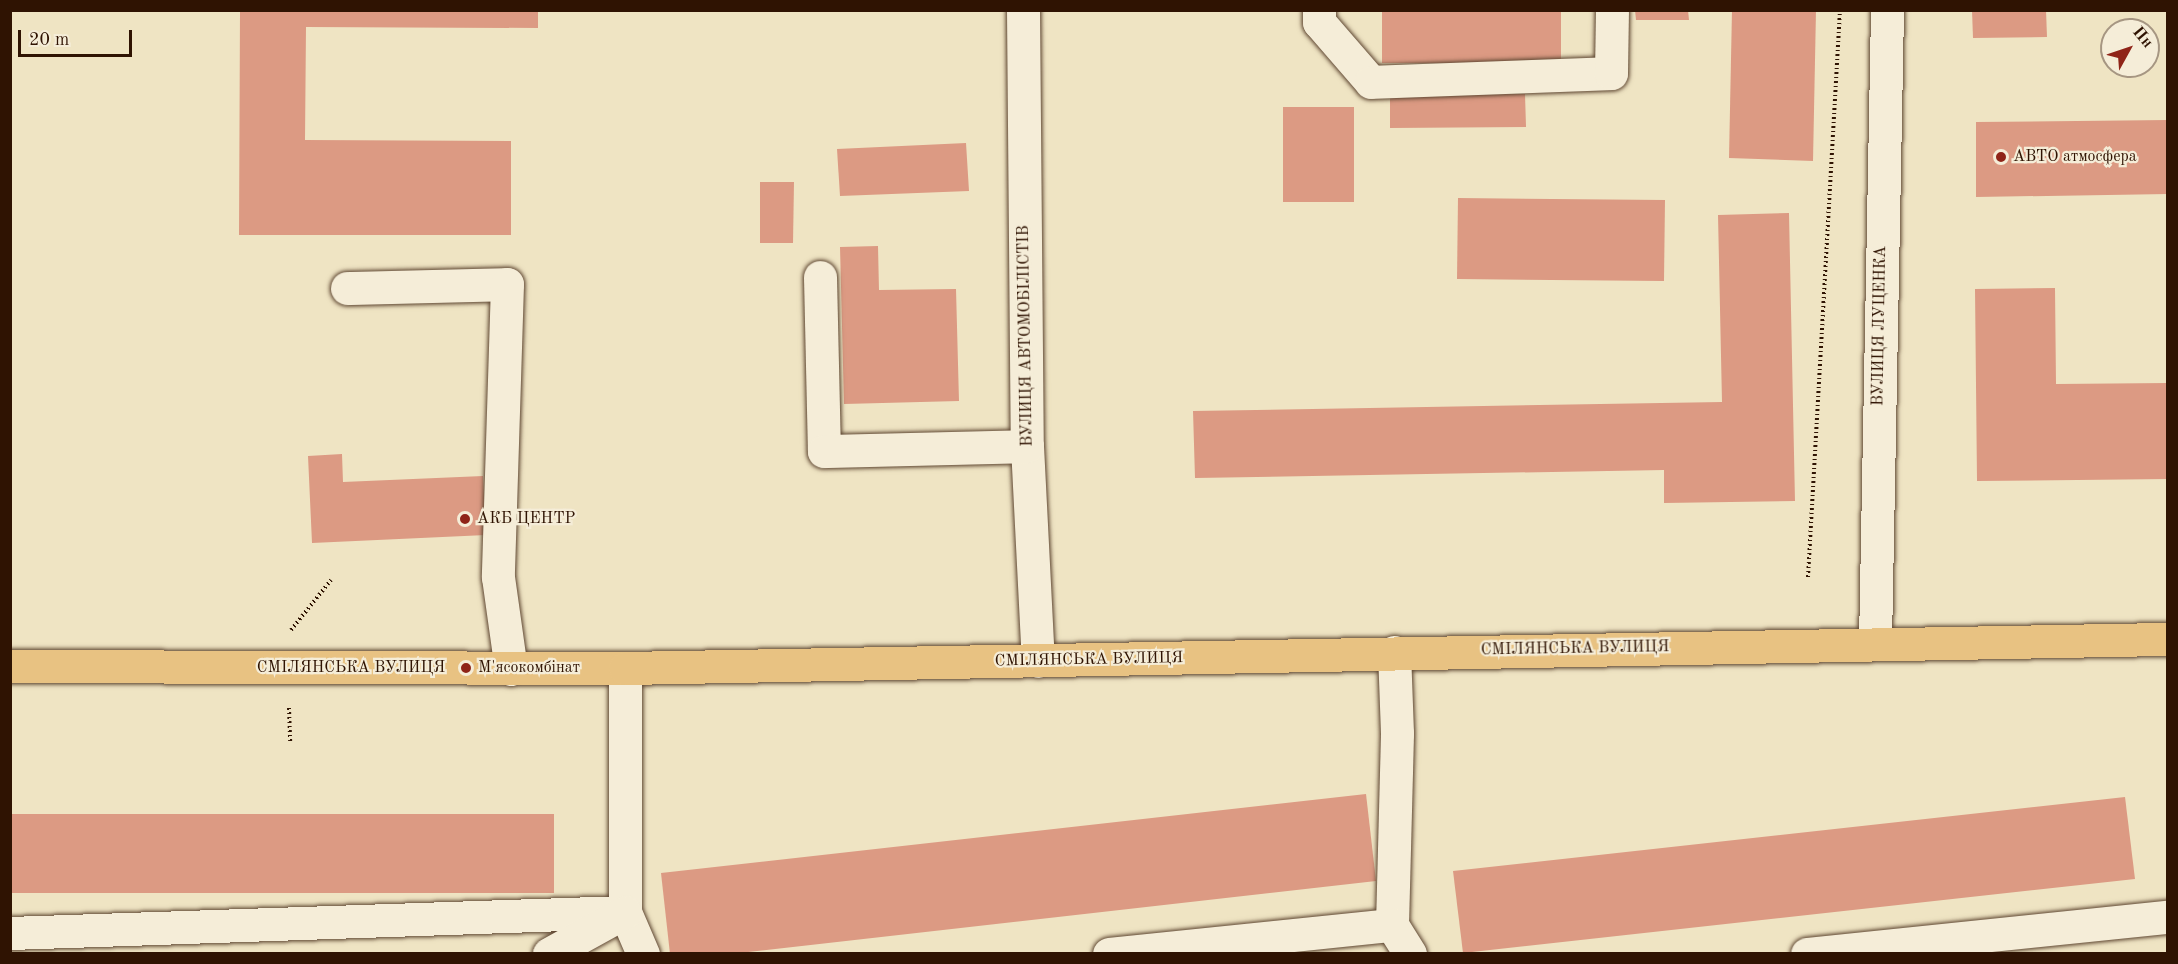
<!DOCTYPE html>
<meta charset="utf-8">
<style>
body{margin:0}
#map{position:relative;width:2178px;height:964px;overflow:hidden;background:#efe4c3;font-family:"Old Standard TT",serif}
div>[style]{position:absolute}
.building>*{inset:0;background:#dc9a83}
.path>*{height:4px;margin-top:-2px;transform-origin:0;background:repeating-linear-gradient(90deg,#2f1302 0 1.5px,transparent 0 4.5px)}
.roads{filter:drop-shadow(0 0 2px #5f4732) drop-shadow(0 0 2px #5f4732)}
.minor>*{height:33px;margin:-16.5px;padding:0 16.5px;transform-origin:16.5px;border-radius:16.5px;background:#f5edd8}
.major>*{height:33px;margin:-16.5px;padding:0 16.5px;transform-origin:16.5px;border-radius:16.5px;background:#e8c282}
.dots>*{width:16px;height:16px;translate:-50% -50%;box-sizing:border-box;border:3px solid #f5edd8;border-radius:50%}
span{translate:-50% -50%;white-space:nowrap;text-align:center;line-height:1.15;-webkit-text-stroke:4.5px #f5edd8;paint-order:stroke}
.poi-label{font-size:16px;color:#2f1302}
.left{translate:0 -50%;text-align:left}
.street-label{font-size:16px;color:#2f1302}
.frame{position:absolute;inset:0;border:12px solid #2f1302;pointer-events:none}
.north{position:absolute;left:2100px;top:18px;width:60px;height:60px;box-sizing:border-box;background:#f5edd8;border:2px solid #a69682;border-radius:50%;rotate:50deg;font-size:16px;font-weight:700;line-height:24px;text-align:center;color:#2f1302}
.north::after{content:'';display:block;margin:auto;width:21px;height:27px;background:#8f2418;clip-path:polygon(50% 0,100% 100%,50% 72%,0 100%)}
.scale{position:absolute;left:18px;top:30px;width:114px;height:27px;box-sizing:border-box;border:3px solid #2f1302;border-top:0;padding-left:8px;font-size:18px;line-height:21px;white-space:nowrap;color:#2f1302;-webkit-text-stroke:4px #f5edd8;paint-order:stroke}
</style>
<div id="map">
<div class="building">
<i style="clip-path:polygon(240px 10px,538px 10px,538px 28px,306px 27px,305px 140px,511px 141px,511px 235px,239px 235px)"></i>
<i style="clip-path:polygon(1382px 10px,1561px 10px,1561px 63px,1382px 63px)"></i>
<i style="clip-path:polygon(1635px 10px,1688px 10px,1689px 20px,1636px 20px)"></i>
<i style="clip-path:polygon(1732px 10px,1816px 10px,1813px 161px,1729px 158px)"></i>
<i style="clip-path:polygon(1972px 10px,2046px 10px,2047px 37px,1973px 38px)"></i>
<i style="clip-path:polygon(1525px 94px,1526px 127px,1390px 128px,1390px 95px)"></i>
<i style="clip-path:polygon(1283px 107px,1354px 107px,1354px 202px,1283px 202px)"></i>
<i style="clip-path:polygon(2168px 120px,2168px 194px,1976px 197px,1976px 122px)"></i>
<i style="clip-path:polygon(966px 143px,969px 191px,840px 196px,837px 149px)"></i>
<i style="clip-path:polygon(760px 182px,794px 182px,793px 243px,760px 243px)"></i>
<i style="clip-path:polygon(1458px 198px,1665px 200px,1664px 281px,1457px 279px)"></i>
<i style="clip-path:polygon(1789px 213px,1795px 501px,1664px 503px,1664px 470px,1195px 478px,1193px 411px,1722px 402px,1718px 215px)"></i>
<i style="clip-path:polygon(878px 246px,879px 290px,956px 289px,959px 401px,844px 404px,840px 247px)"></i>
<i style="clip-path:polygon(2055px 288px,2056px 384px,2168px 383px,2168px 479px,1977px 481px,1975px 289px)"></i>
<i style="clip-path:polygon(342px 454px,343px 482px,483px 476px,486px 535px,312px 543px,308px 456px)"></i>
<i style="clip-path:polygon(1366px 794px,1376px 881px,730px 954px,670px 954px,661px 873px)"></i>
<i style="clip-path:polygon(2125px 797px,2135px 879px,1463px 953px,1453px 871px)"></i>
<i style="clip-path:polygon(10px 814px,554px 814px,554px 893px,10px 893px)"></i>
</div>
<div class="path">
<i style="left:1808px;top:577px;width:568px;rotate:-86.77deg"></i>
<i style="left:291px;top:630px;width:64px;rotate:-51.3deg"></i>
<i style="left:289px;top:708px;width:36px;rotate:88deg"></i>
</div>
<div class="roads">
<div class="minor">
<i style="left:1023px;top:10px;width:436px;rotate:89.5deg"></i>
<i style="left:1027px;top:446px;width:215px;rotate:87.1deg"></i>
<i style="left:1319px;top:10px;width:12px;rotate:90deg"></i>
<i style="left:1319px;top:22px;width:79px;rotate:49.1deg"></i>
<i style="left:1371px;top:82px;width:240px;rotate:-2.1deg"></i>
<i style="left:1611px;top:73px;width:63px;rotate:-89.1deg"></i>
<i style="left:820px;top:277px;width:174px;rotate:88.7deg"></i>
<i style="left:824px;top:451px;width:203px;rotate:-1.4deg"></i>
<i style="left:347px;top:288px;width:160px;rotate:-1.4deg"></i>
<i style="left:507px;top:284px;width:293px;rotate:91.8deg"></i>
<i style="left:498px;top:577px;width:93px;rotate:82deg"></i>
<i style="left:1875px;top:642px;width:632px;rotate:-88.91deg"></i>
<i style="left:625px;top:668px;width:244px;rotate:90deg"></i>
<i style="left:625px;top:912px;width:46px;rotate:66.8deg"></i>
<i style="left:1392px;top:925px;width:192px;rotate:-88.5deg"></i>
<i style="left:1397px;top:733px;width:81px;rotate:-92.1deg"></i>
<i style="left:10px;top:933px;width:615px;rotate:-1.96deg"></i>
<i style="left:625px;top:912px;width:87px;rotate:151.1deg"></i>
<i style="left:1109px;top:954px;width:284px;rotate:-5.9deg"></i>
<i style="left:1392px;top:925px;width:34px;rotate:58deg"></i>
<i style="left:1807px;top:954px;width:363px;rotate:-5.9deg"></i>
</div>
<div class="major">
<i style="left:10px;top:666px;width:615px;rotate:0.19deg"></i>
<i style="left:625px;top:668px;width:1543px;rotate:-1.08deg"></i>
</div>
</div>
<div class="dots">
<i style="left:2001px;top:157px;background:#8f2418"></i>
<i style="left:465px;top:519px;background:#8f2418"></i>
<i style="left:466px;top:668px;background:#8f2418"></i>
</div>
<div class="poi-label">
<span class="left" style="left:2013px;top:157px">АВТО атмосфера</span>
<span class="left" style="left:477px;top:519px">АКБ ЦЕНТР</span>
<span class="left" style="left:478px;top:668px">М'ясокомбінат</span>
</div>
<div class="street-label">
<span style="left:1880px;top:326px;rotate:-89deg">ВУЛИЦЯ ЛУЦЕНКА</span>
<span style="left:1026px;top:336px;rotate:-91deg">ВУЛИЦЯ АВТОМОБІЛІСТІВ</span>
<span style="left:1575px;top:649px;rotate:-1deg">СМІЛЯНСЬКА ВУЛИЦЯ</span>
<span style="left:1089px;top:660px;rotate:-1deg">СМІЛЯНСЬКА ВУЛИЦЯ</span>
<span style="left:351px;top:668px">СМІЛЯНСЬКА ВУЛИЦЯ</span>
</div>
<div class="frame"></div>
<div class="north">Пн</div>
<div class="scale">20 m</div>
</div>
